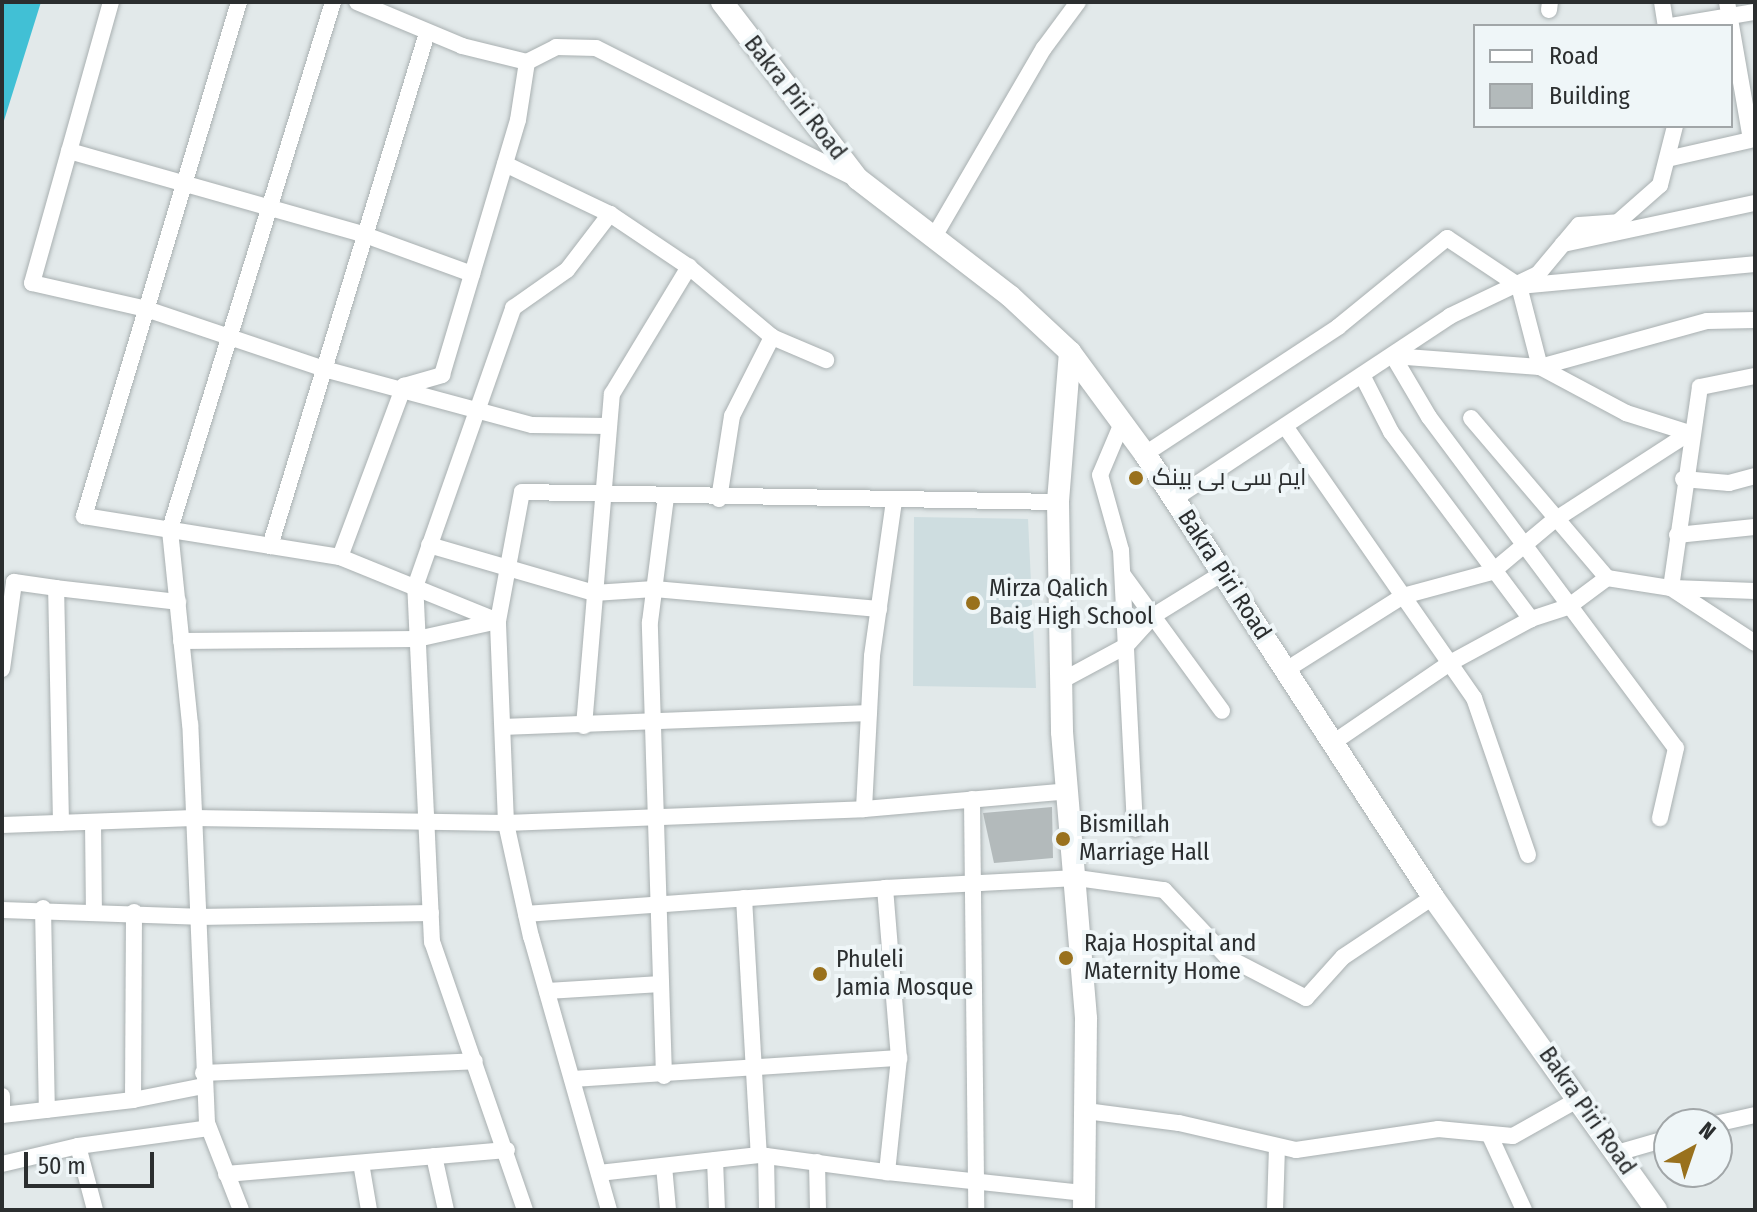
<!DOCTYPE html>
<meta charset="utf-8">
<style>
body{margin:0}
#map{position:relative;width:1757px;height:1212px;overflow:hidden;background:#e2e9ea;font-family:"Fira Sans Condensed",Cairo,sans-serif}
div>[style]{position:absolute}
.built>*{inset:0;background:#cedde0}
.water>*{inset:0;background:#41c0d5}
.building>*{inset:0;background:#b3babb}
.roads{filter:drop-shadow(0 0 2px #a9b0b1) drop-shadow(0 0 2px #a9b0b1)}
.street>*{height:16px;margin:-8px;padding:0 8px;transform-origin:8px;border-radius:8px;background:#fff}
.secondary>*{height:22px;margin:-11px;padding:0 11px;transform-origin:11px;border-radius:11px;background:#fff}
.dots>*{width:22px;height:22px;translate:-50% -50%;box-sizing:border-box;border:4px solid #eff6f8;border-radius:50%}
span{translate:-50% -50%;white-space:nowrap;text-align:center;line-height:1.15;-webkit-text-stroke:8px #eff6f8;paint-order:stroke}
.street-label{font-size:24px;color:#2b2e2f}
.poi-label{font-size:24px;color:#2b2e2f}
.left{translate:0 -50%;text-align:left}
.frame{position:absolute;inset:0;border:4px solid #2b2e2f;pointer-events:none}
.legend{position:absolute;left:1473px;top:24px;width:260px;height:104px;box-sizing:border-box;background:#eff6f8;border:2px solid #a1a6a8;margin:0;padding:10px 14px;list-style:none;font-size:24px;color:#2b2e2f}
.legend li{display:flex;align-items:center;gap:16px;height:40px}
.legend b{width:40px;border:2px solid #a1a6a8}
.north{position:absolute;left:1653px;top:1108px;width:80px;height:80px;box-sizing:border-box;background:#eff6f8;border:2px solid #a1a6a8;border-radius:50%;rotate:40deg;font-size:22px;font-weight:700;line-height:32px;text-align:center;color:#2b2e2f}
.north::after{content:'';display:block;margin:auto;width:28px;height:36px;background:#99711d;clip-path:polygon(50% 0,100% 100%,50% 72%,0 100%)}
.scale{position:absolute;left:24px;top:1152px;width:130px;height:36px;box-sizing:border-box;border:4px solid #2b2e2f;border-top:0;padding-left:10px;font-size:24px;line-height:28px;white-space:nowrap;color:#2b2e2f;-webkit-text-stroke:6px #eff6f8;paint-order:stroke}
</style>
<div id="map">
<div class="built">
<i style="clip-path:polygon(914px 517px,1028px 519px,1036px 688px,913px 686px)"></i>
</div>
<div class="water">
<i style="clip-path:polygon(2px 2px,41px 2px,2px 127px)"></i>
</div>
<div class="building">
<i style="clip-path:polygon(1052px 807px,1053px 858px,994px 863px,983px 813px)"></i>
</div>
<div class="roads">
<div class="street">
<i style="left:111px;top:2px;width:292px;rotate:105.7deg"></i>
<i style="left:32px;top:283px;width:117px;rotate:12.8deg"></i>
<i style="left:146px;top:309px;width:188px;rotate:18.6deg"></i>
<i style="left:324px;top:369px;width:215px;rotate:15.1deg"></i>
<i style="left:532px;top:425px;width:76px;rotate:0.8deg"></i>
<i style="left:239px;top:2px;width:537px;rotate:106.78deg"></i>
<i style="left:84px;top:516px;width:259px;rotate:9.1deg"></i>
<i style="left:340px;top:557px;width:183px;rotate:-69.5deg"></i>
<i style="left:404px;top:386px;width:40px;rotate:-16deg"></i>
<i style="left:442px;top:375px;width:266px;rotate:-73.4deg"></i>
<i style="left:518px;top:120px;width:59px;rotate:-81.2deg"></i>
<i style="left:357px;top:2px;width:114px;rotate:22.7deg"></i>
<i style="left:462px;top:46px;width:67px;rotate:13.8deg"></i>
<i style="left:527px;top:62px;width:33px;rotate:-27deg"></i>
<i style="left:556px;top:47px;width:40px;rotate:1.4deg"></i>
<i style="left:596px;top:48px;width:290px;rotate:26.7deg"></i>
<i style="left:1662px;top:2px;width:24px;rotate:81deg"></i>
<i style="left:1727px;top:2px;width:139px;rotate:80.1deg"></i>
<i style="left:1549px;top:10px;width:8px;rotate:-83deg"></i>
<i style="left:1671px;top:26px;width:85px;rotate:-9.5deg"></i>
<i style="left:69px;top:151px;width:308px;rotate:15.8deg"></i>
<i style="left:365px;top:235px;width:114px;rotate:20deg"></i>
<i style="left:1667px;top:159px;width:90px;rotate:-12.8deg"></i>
<i style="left:505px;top:164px;width:116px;rotate:25.5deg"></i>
<i style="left:610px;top:214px;width:95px;rotate:33.9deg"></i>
<i style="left:689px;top:267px;width:109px;rotate:40.1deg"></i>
<i style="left:772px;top:337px;width:59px;rotate:23.1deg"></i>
<i style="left:935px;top:235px;width:216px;rotate:-59.8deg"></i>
<i style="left:1044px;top:48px;width:57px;rotate:-53.5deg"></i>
<i style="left:1563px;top:244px;width:196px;rotate:-12.1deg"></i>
<i style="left:1519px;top:286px;width:84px;rotate:75.5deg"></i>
<i style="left:1540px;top:367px;width:98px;rotate:28.1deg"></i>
<i style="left:1626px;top:413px;width:66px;rotate:17.6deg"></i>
<i style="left:1393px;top:356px;width:71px;rotate:59.5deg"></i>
<i style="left:1429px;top:417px;width:413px;rotate:53.3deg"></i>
<i style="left:1676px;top:748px;width:72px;rotate:102.9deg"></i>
<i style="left:1393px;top:356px;width:147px;rotate:4.3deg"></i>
<i style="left:1540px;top:367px;width:173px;rotate:-15.4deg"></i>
<i style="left:1707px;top:321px;width:48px;rotate:-1.2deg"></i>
<i style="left:1363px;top:377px;width:62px;rotate:63deg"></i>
<i style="left:1391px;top:432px;width:234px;rotate:53.2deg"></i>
<i style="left:1471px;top:418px;width:210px;rotate:49.6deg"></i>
<i style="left:1122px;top:423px;width:56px;rotate:112.9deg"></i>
<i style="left:1100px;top:475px;width:78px;rotate:74.4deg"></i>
<i style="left:1121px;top:550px;width:279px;rotate:87.1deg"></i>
<i style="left:1287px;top:429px;width:328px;rotate:55.2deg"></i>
<i style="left:1474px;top:698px;width:166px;rotate:71deg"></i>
<i style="left:1145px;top:454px;width:231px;rotate:-33.3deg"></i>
<i style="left:1338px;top:327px;width:141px;rotate:-39.2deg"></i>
<i style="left:1447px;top:238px;width:87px;rotate:33.7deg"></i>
<i style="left:1519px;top:286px;width:237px;rotate:-5.3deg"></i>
<i style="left:1683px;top:479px;width:46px;rotate:5deg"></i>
<i style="left:1729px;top:483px;width:27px;rotate:-15deg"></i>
<i style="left:719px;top:499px;width:84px;rotate:-81.1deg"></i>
<i style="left:732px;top:416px;width:89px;rotate:-63.1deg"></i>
<i style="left:1174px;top:499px;width:331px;rotate:-33.5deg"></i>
<i style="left:1450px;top:316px;width:98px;rotate:-25.5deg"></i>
<i style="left:1538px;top:274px;width:64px;rotate:-50.1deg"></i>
<i style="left:1579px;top:225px;width:39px;rotate:-4deg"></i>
<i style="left:1618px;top:222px;width:56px;rotate:-41.4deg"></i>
<i style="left:1660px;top:185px;width:61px;rotate:-75.7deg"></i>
<i style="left:894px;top:501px;width:157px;rotate:98.1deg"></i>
<i style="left:872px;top:656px;width:153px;rotate:93deg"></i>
<i style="left:864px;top:809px;width:205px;rotate:-5deg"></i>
<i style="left:1677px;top:535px;width:78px;rotate:-5.9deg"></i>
<i style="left:429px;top:545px;width:172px;rotate:16.2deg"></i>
<i style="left:594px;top:593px;width:60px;rotate:-3.8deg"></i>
<i style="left:654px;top:589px;width:226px;rotate:5.1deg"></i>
<i style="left:270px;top:546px;width:536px;rotate:-72.98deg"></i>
<i style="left:340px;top:557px;width:170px;rotate:22.1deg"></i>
<i style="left:1123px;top:575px;width:168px;rotate:53.9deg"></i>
<i style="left:1671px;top:588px;width:100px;rotate:33.2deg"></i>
<i style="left:1673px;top:588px;width:82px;rotate:2.1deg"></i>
<i style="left:181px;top:641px;width:236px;rotate:-0.5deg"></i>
<i style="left:417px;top:639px;width:83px;rotate:-12.5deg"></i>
<i style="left:2px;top:669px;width:88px;rotate:-82.1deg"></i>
<i style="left:14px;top:582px;width:42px;rotate:8.1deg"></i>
<i style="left:1286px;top:670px;width:138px;rotate:-32.3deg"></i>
<i style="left:1403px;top:596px;width:92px;rotate:-15.1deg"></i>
<i style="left:1492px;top:572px;width:80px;rotate:-39.9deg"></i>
<i style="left:1553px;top:521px;width:162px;rotate:-32.9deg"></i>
<i style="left:1061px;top:681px;width:74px;rotate:-28.3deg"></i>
<i style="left:1126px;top:646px;width:40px;rotate:-48deg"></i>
<i style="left:1153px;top:616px;width:80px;rotate:-31.7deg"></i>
<i style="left:584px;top:726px;width:333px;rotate:-85.2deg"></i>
<i style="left:612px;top:394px;width:149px;rotate:-58.8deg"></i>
<i style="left:503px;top:727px;width:366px;rotate:-2.2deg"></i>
<i style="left:1334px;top:742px;width:140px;rotate:-34.3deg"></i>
<i style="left:1450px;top:663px;width:92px;rotate:-28.5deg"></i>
<i style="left:1531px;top:619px;width:39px;rotate:-18deg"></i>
<i style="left:1568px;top:607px;width:49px;rotate:-36.6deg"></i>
<i style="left:1607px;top:578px;width:65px;rotate:8.9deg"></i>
<i style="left:1671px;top:588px;width:203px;rotate:-81.8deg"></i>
<i style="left:1700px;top:387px;width:56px;rotate:-11.3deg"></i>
<i style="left:972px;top:799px;width:411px;rotate:89.4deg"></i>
<i style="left:93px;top:822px;width:90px;rotate:89.4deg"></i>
<i style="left:61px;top:823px;width:235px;rotate:-91.2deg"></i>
<i style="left:56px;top:588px;width:123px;rotate:6.5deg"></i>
<i style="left:2px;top:825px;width:192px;rotate:-2.1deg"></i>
<i style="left:194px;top:818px;width:312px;rotate:0.9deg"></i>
<i style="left:506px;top:823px;width:358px;rotate:-2.2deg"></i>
<i style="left:885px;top:888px;width:192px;rotate:-3deg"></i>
<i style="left:1077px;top:878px;width:88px;rotate:7.9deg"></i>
<i style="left:1164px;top:890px;width:92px;rotate:46.8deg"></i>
<i style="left:1227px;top:957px;width:89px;rotate:27.4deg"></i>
<i style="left:1306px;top:998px;width:55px;rotate:-47.9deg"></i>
<i style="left:1343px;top:957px;width:108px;rotate:-33.7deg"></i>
<i style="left:744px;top:898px;width:257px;rotate:86.7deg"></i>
<i style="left:759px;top:1155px;width:129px;rotate:7.6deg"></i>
<i style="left:43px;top:908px;width:202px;rotate:88.9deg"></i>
<i style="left:2px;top:910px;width:196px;rotate:2deg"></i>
<i style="left:198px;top:917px;width:233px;rotate:-1deg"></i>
<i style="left:134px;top:912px;width:188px;rotate:90.3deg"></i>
<i style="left:133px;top:1100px;width:72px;rotate:-11.2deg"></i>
<i style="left:526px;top:914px;width:360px;rotate:-4.1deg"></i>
<i style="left:885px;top:888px;width:171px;rotate:85.3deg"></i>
<i style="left:547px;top:991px;width:114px;rotate:-3.5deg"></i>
<i style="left:203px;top:1073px;width:272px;rotate:-2.5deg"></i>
<i style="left:664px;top:1076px;width:454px;rotate:-91.8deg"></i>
<i style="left:650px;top:622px;width:126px;rotate:-82.7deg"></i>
<i style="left:573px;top:1079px;width:327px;rotate:-3.7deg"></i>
<i style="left:899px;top:1058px;width:115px;rotate:96deg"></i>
<i style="left:887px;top:1172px;width:199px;rotate:6.1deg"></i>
<i style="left:2px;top:1096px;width:19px;rotate:90deg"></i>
<i style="left:1086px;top:1111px;width:94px;rotate:7.4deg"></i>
<i style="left:1179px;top:1123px;width:120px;rotate:13deg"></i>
<i style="left:1296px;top:1150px;width:144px;rotate:-8.4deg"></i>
<i style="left:1438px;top:1129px;width:75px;rotate:5.3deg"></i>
<i style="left:1513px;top:1136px;width:76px;rotate:-29.3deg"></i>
<i style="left:2px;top:1115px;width:132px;rotate:-6.5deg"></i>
<i style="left:1715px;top:1124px;width:41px;rotate:-12.7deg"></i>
<i style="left:1490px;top:1136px;width:81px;rotate:65.3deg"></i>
<i style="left:78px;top:1146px;width:66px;rotate:75.1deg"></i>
<i style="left:1617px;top:1153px;width:54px;rotate:-16.1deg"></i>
<i style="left:434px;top:1156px;width:55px;rotate:77.5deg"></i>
<i style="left:766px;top:1156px;width:54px;rotate:88.9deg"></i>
<i style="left:715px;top:1160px;width:50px;rotate:87.7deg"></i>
<i style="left:817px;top:1162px;width:48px;rotate:88.8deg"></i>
<i style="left:361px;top:1163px;width:48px;rotate:80.3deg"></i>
<i style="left:2px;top:1164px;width:78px;rotate:-13.3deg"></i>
<i style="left:78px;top:1146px;width:132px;rotate:-7.8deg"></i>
<i style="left:664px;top:1166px;width:44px;rotate:84.8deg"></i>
<i style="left:599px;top:1173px;width:161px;rotate:-6.4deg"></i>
<i style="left:226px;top:1174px;width:282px;rotate:-4.9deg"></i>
<i style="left:241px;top:1210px;width:93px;rotate:-111.3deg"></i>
<i style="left:207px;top:1123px;width:399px;rotate:-92.4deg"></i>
<i style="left:190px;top:724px;width:196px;rotate:-95.9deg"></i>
<i style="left:170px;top:529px;width:552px;rotate:-72.81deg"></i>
<i style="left:525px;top:1210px;width:284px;rotate:-109.1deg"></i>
<i style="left:432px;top:942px;width:355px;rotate:-92.7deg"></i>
<i style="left:415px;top:587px;width:296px;rotate:-70.6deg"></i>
<i style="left:513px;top:308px;width:66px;rotate:-35.1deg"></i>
<i style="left:567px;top:270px;width:71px;rotate:-52.5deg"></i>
<i style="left:609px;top:1210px;width:284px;rotate:-105.9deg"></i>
<i style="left:531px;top:937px;width:117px;rotate:-102.4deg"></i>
<i style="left:506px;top:823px;width:202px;rotate:-92.3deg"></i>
<i style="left:498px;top:621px;width:131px;rotate:-79.5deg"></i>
<i style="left:522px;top:492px;width:536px;rotate:1.07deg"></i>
<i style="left:1275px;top:1210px;width:63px;rotate:-88.2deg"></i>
</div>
<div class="secondary">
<i style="left:722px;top:2px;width:223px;rotate:52.5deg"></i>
<i style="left:858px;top:179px;width:192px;rotate:37.6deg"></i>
<i style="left:1010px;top:296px;width:82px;rotate:43deg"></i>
<i style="left:1070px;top:352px;width:127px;rotate:53.7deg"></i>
<i style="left:1145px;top:454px;width:528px;rotate:56.97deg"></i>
<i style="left:1433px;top:897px;width:384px;rotate:54.5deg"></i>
<i style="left:1070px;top:352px;width:150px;rotate:94.6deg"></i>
<i style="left:1058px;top:502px;width:230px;rotate:89deg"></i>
<i style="left:1062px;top:732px;width:288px;rotate:85.2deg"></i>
<i style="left:1086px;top:1019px;width:191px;rotate:90.6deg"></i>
</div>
</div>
<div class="dots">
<i style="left:1136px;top:478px;background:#99711d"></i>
<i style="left:973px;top:603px;background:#99711d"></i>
<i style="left:1063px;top:839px;background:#99711d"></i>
<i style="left:1066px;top:958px;background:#99711d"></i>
<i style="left:820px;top:974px;background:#99711d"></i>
</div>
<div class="street-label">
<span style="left:795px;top:98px;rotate:52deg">Bakra Piri Road</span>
<span style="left:1224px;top:575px;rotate:57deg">Bakra Piri Road</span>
<span style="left:1587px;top:1111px;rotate:55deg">Bakra Piri Road</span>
</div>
<div class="poi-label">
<span class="left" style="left:1152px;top:478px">ایم سی بی بینک</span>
<span class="left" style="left:989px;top:603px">Mirza Qalich<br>Baig High School</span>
<span class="left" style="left:1079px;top:839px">Bismillah<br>Marriage Hall</span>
<span class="left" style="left:1084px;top:958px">Raja Hospital and<br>Maternity Home</span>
<span class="left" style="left:836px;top:974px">Phuleli<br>Jamia Mosque</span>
</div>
<div class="frame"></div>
<ul class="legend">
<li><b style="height:10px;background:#fff"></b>Road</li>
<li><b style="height:22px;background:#b3babb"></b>Building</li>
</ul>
<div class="north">N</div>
<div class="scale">50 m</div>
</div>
